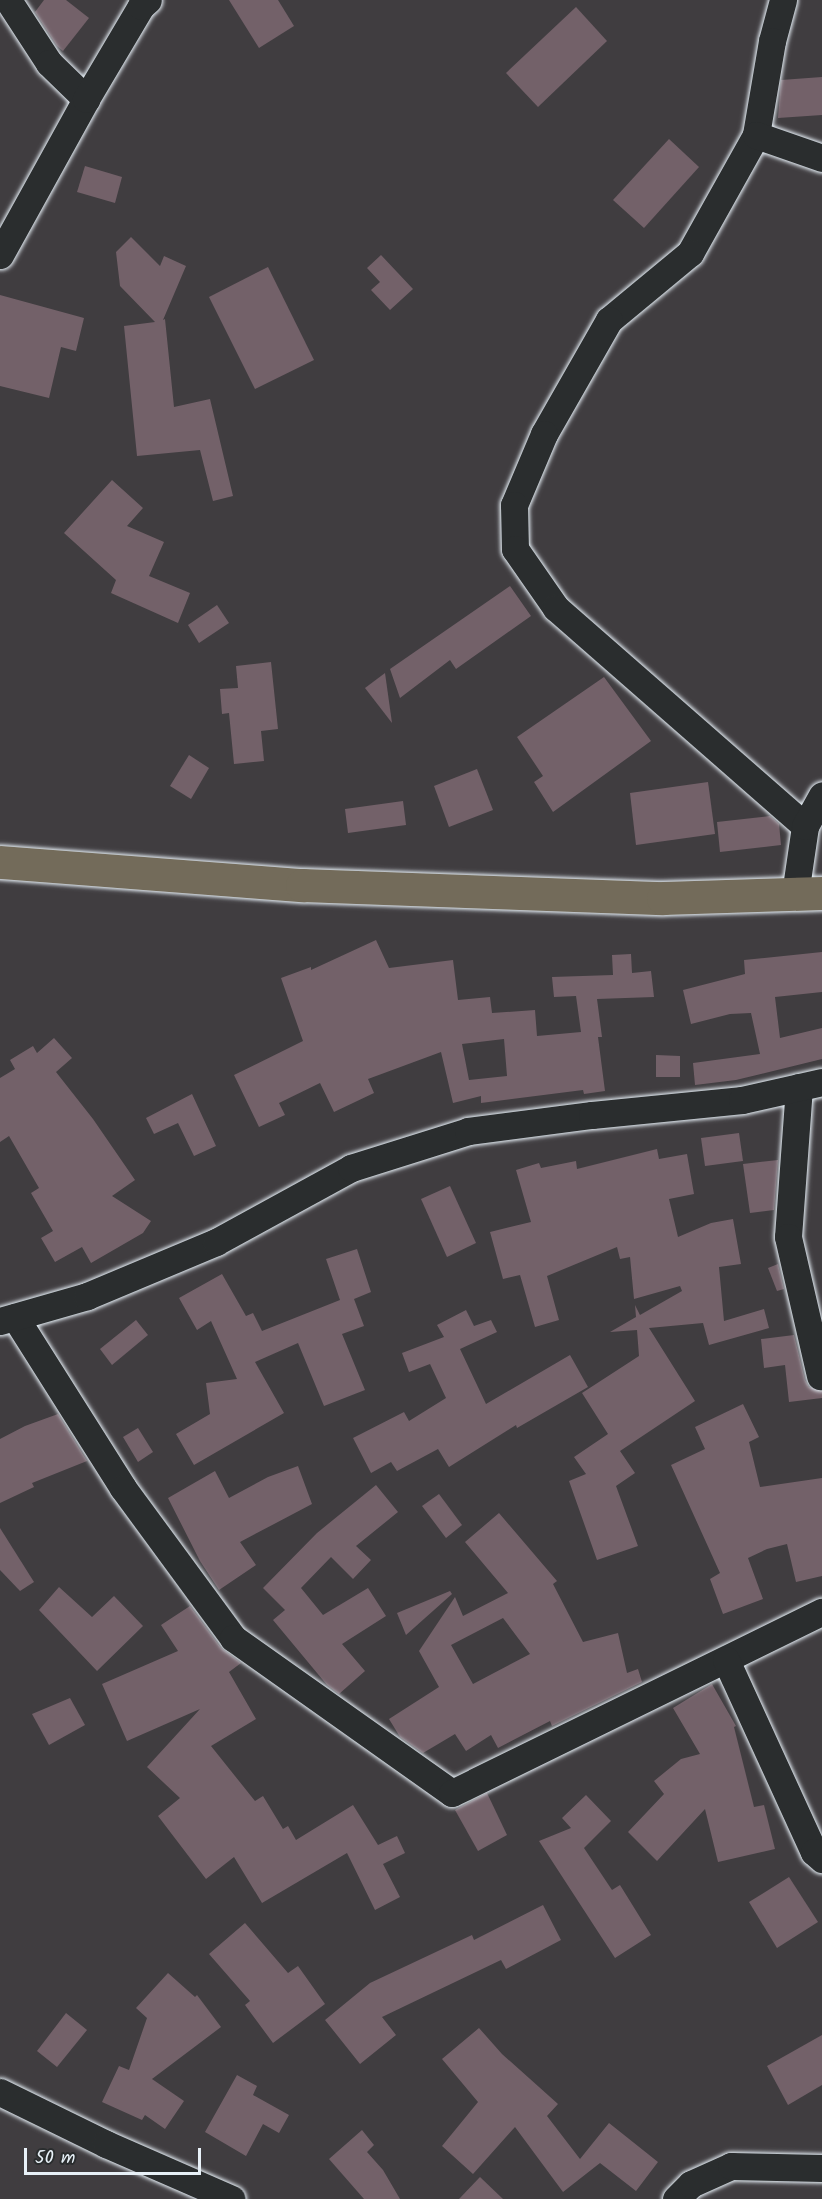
<!DOCTYPE html>
<style>
body{margin:0}
#map{position:relative;width:822px;height:2199px;overflow:hidden;background:#403d40;font-family:Kalam,sans-serif}
div>[style]{position:absolute}
.building>*{inset:0;background:#736169}
.roads{filter:drop-shadow(0 0 2px #e8f1f8) drop-shadow(0 0 2px #e8f1f8)}
.minor>*{height:27px;margin:-13.5px;padding:0 13.5px;transform-origin:13.5px;border-radius:13.5px;background:#2a2d2e}
.major>*{height:33px;margin:-16.5px;padding:0 16.5px;transform-origin:16.5px;border-radius:16.5px;background:#736b5a}
span{translate:-50% -50%;white-space:nowrap;text-align:center;line-height:1.15;-webkit-text-stroke:4.5px #2a2d2e;paint-order:stroke}
.scale{position:absolute;left:24px;top:2148px;width:177px;height:27px;box-sizing:border-box;border:3px solid #e8f1f8;border-top:0;padding-left:8px;font-size:18px;line-height:21px;white-space:nowrap;color:#e8f1f8;-webkit-text-stroke:4px #2a2d2e;paint-order:stroke}
</style>
<div id="map">
<div class="building">
<i style="clip-path:polygon(44px 0,66px 0,89px 18px,63px 51px,57px 46px,35px 12px)"></i>
<i style="clip-path:polygon(229px 0,278px 0,294px 26px,259px 48px)"></i>
<i style="clip-path:polygon(576px 7px,607px 41px,538px 107px,506px 73px)"></i>
<i style="clip-path:polygon(822px 77px,822px 115px,778px 118px,781px 80px)"></i>
<i style="clip-path:polygon(669px 139px,699px 167px,644px 228px,613px 200px)"></i>
<i style="clip-path:polygon(85px 166px,122px 177px,115px 203px,77px 192px)"></i>
<i style="clip-path:polygon(131px 237px,160px 266px,164px 256px,186px 266px,163px 320px,165px 319px,174px 407px,210px 399px,233px 496px,213px 501px,200px 450px,137px 456px,124px 326px,155px 322px,120px 286px,116px 252px)"></i>
<i style="clip-path:polygon(381px 255px,413px 289px,390px 310px,371px 290px,380px 282px,367px 268px)"></i>
<i style="clip-path:polygon(268px 267px,314px 360px,255px 389px,209px 297px)"></i>
<i style="clip-path:polygon(0 295px,84px 318px,76px 351px,61px 347px,49px 398px,0 386px)"></i>
<i style="clip-path:polygon(112px 480px,143px 508px,127px 526px,164px 542px,149px 576px,190px 593px,178px 623px,111px 593px,116px 580px,64px 533px)"></i>
<i style="clip-path:polygon(510px 586px,531px 616px,456px 669px,450px 660px,400px 698px,390px 669px)"></i>
<i style="clip-path:polygon(217px 605px,229px 623px,199px 643px,188px 625px)"></i>
<i style="clip-path:polygon(271px 662px,278px 729px,261px 731px,264px 761px,234px 764px,229px 713px,222px 714px,220px 689px,238px 688px,236px 666px)"></i>
<i style="clip-path:polygon(385px 673px,392px 723px,365px 688px)"></i>
<i style="clip-path:polygon(604px 677px,651px 741px,553px 812px,534px 782px,543px 776px,517px 737px)"></i>
<i style="clip-path:polygon(189px 755px,209px 768px,191px 799px,170px 786px)"></i>
<i style="clip-path:polygon(477px 769px,493px 810px,449px 827px,434px 786px)"></i>
<i style="clip-path:polygon(708px 782px,715px 834px,636px 845px,630px 793px)"></i>
<i style="clip-path:polygon(403px 801px,406px 825px,348px 833px,345px 809px)"></i>
<i style="clip-path:polygon(770px 816px,779px 824px,781px 845px,720px 852px,717px 822px)"></i>
<i style="clip-path:polygon(evenodd,376px 940px,389px 968px,453px 960px,458px 1000px,490px 997px,492px 1013px,535px 1010px,537px 1036px,581px 1032px,576px 996px,554px 997px,552px 977px,613px 975px,612px 955px,631px 954px,632px 973px,651px 971px,654px 997px,597px 999px,602px 1037px,598px 1037px,605px 1091px,584px 1094px,583px 1090px,481px 1103px,481px 1096px,453px 1103px,441px 1052px,368px 1079px,374px 1093px,334px 1112px,320px 1083px,279px 1103px,285px 1115px,259px 1127px,234px 1075px,303px 1041px,281px 978px,311px 967px,311px 970px,376px 940px,504px 1039px,507px 1076px,469px 1080px,462px 1044px,504px 1039px)"></i>
<i style="clip-path:polygon(822px 952px,822px 992px,775px 997px,780px 1038px,822px 1028px,822px 1059px,736px 1080px,695px 1085px,693px 1063px,760px 1054px,751px 1013px,730px 1014px,691px 1024px,683px 990px,745px 974px,744px 960px)"></i>
<i style="clip-path:polygon(54px 1038px,72px 1058px,56px 1072px,93px 1119px,135px 1180px,112px 1196px,151px 1221px,143px 1233px,91px 1263px,82px 1247px,55px 1262px,41px 1238px,53px 1231px,31px 1193px,39px 1188px,9px 1136px,0 1142px,0 1078px,15px 1069px,10px 1060px,33px 1046px,37px 1053px)"></i>
<i style="clip-path:polygon(656px 1055px,680px 1056px,680px 1077px,656px 1077px)"></i>
<i style="clip-path:polygon(192px 1094px,216px 1146px,194px 1156px,178px 1123px,154px 1134px,146px 1118px)"></i>
<i style="clip-path:polygon(739px 1133px,743px 1161px,705px 1166px,701px 1138px)"></i>
<i style="clip-path:polygon(657px 1149px,659px 1159px,687px 1154px,694px 1194px,669px 1199px,678px 1237px,711px 1223px,733px 1219px,741px 1264px,719px 1267px,724px 1321px,764px 1309px,769px 1328px,709px 1345px,703px 1323px,649px 1328px,695px 1401px,620px 1451px,635px 1473px,616px 1486px,638px 1546px,597px 1560px,569px 1481px,586px 1474px,574px 1457px,608px 1434px,582px 1393px,639px 1356px,637px 1330px,610px 1332px,636px 1317px,635px 1305px,640px 1315px,682px 1291px,680px 1286px,634px 1299px,630px 1257px,620px 1259px,617px 1247px,547px 1276px,559px 1320px,535px 1327px,520px 1275px,503px 1279px,490px 1232px,531px 1222px,516px 1170px,539px 1163px,541px 1168px,576px 1161px,577px 1169px)"></i>
<i style="clip-path:polygon(778px 1160px,774px 1210px,750px 1213px,743px 1164px)"></i>
<i style="clip-path:polygon(450px 1186px,476px 1243px,447px 1257px,421px 1199px)"></i>
<i style="clip-path:polygon(357px 1249px,371px 1292px,354px 1299px,364px 1326px,342px 1334px,365px 1390px,324px 1406px,298px 1343px,255px 1362px,284px 1413px,194px 1465px,176px 1434px,210px 1414px,206px 1383px,237px 1379px,211px 1321px,197px 1330px,179px 1298px,222px 1274px,246px 1316px,253px 1313px,262px 1331px,340px 1300px,326px 1259px)"></i>
<i style="clip-path:polygon(778px 1264px,784px 1289px,777px 1291px,768px 1268px)"></i>
<i style="clip-path:polygon(466px 1310px,474px 1326px,491px 1320px,497px 1332px,460px 1349px,486px 1404px,570px 1355px,588px 1387px,517px 1428px,516px 1425px,449px 1467px,438px 1449px,397px 1471px,391px 1462px,371px 1473px,353px 1438px,404px 1412px,409px 1421px,446px 1398px,430px 1364px,409px 1372px,402px 1353px,444px 1337px,437px 1325px)"></i>
<i style="clip-path:polygon(136px 1320px,148px 1335px,112px 1365px,100px 1349px)"></i>
<i style="clip-path:polygon(794px 1335px,805px 1380px,809px 1387px,822px 1391px,822px 1398px,789px 1402px,785px 1365px,764px 1368px,761px 1339px)"></i>
<i style="clip-path:polygon(743px 1404px,759px 1437px,749px 1442px,760px 1487px,822px 1478px,822px 1576px,796px 1582px,787px 1544px,767px 1549px,748px 1558px,763px 1599px,723px 1614px,710px 1579px,720px 1573px,671px 1465px,705px 1449px,695px 1427px)"></i>
<i style="clip-path:polygon(58px 1414px,87px 1461px,32px 1483px,34px 1487px,0 1503px,0 1439px,25px 1426px)"></i>
<i style="clip-path:polygon(138px 1428px,153px 1452px,138px 1462px,123px 1437px)"></i>
<i style="clip-path:polygon(298px 1466px,312px 1504px,240px 1542px,256px 1565px,219px 1590px,200px 1561px,168px 1498px,215px 1471px,229px 1498px,268px 1477px)"></i>
<i style="clip-path:polygon(376px 1485px,398px 1512px,356px 1546px,371px 1560px,353px 1579px,331px 1557px,301px 1588px,323px 1615px,368px 1588px,386px 1616px,342px 1644px,365px 1671px,339px 1694px,327px 1685px,273px 1620px,285px 1610px,263px 1588px,317px 1533px)"></i>
<i style="clip-path:polygon(439px 1494px,462px 1525px,446px 1538px,422px 1506px)"></i>
<i style="clip-path:polygon(evenodd,499px 1513px,557px 1581px,553px 1584px,583px 1642px,618px 1633px,627px 1673px,638px 1669px,642px 1682px,552px 1726px,550px 1721px,498px 1748px,491px 1735px,466px 1751px,455px 1734px,423px 1753px,400px 1737px,389px 1719px,439px 1687px,419px 1651px,455px 1597px,463px 1616px,508px 1593px,465px 1542px,499px 1513px,503px 1618px,530px 1654px,473px 1684px,451px 1645px,503px 1618px)"></i>
<i style="clip-path:polygon(0 1528px,34px 1582px,20px 1591px,0 1570px)"></i>
<i style="clip-path:polygon(59px 1587px,92px 1617px,114px 1596px,143px 1626px,97px 1671px,39px 1610px)"></i>
<i style="clip-path:polygon(450px 1591px,452px 1594px,406px 1635px,397px 1613px)"></i>
<i style="clip-path:polygon(190px 1606px,221px 1648px,241px 1663px,229px 1672px,256px 1719px,211px 1746px,255px 1801px,263px 1796px,283px 1829px,288px 1826px,296px 1840px,353px 1805px,378px 1845px,397px 1836px,405px 1853px,383px 1864px,400px 1897px,375px 1910px,347px 1853px,262px 1903px,234px 1857px,206px 1879px,158px 1816px,180px 1798px,147px 1767px,200px 1709px,127px 1741px,102px 1684px,178px 1651px,161px 1625px)"></i>
<i style="clip-path:polygon(712px 1684px,736px 1726px,734px 1727px,754px 1807px,764px 1805px,775px 1849px,718px 1862px,705px 1809px,657px 1861px,628px 1832px,664px 1794px,654px 1781px,681px 1759px,700px 1754px,673px 1708px)"></i>
<i style="clip-path:polygon(70px 1698px,85px 1725px,49px 1745px,32px 1714px)"></i>
<i style="clip-path:polygon(487px 1793px,507px 1835px,478px 1851px,455px 1810px)"></i>
<i style="clip-path:polygon(586px 1795px,611px 1821px,584px 1848px,612px 1890px,620px 1885px,651px 1935px,615px 1958px,539px 1841px,571px 1828px,562px 1818px)"></i>
<i style="clip-path:polygon(789px 1877px,818px 1922px,777px 1948px,749px 1902px)"></i>
<i style="clip-path:polygon(543px 1905px,561px 1940px,506px 1969px,501px 1960px,382px 2017px,396px 2035px,360px 2064px,325px 2020px,370px 1983px,472px 1935px,474px 1940px)"></i>
<i style="clip-path:polygon(245px 1923px,288px 1973px,298px 1966px,325px 2004px,273px 2043px,245px 2005px,250px 2001px,209px 1954px)"></i>
<i style="clip-path:polygon(168px 1973px,195px 1997px,197px 1995px,221px 2027px,152px 2079px,184px 2101px,165px 2129px,145px 2115px,142px 2120px,102px 2102px,119px 2066px,129px 2070px,147px 2018px,136px 2008px)"></i>
<i style="clip-path:polygon(66px 2013px,87px 2030px,57px 2067px,37px 2051px)"></i>
<i style="clip-path:polygon(479px 2028px,502px 2054px,558px 2104px,547px 2116px,580px 2159px,609px 2123px,658px 2162px,636px 2191px,600px 2163px,563px 2192px,515px 2127px,473px 2174px,442px 2146px,478px 2102px,442px 2059px)"></i>
<i style="clip-path:polygon(822px 2035px,822px 2085px,788px 2105px,767px 2066px)"></i>
<i style="clip-path:polygon(237px 2075px,257px 2086px,253px 2095px,289px 2115px,279px 2133px,263px 2124px,246px 2156px,205px 2132px)"></i>
<i style="clip-path:polygon(362px 2130px,374px 2145px,367px 2152px,383px 2170px,400px 2199px,364px 2199px,329px 2159px)"></i>
<i style="clip-path:polygon(480px 2177px,503px 2199px,459px 2199px)"></i>
</div>
<div class="roads">
<div class="minor">
<i style="left:8px;top:0;width:75px;rotate:56.9deg"></i>
<i style="left:49px;top:63px;width:52px;rotate:44.2deg"></i>
<i style="left:783px;top:0;width:42px;rotate:105deg"></i>
<i style="left:772px;top:41px;width:95px;rotate:99.7deg"></i>
<i style="left:756px;top:135px;width:135px;rotate:119.2deg"></i>
<i style="left:690px;top:253px;width:105px;rotate:140.4deg"></i>
<i style="left:609px;top:320px;width:131px;rotate:119.7deg"></i>
<i style="left:544px;top:434px;width:77px;rotate:112.9deg"></i>
<i style="left:514px;top:505px;width:44px;rotate:88.7deg"></i>
<i style="left:515px;top:549px;width:72px;rotate:55.2deg"></i>
<i style="left:556px;top:608px;width:331px;rotate:41.2deg"></i>
<i style="left:756px;top:135px;width:70px;rotate:19.2deg"></i>
<i style="left:0;top:255px;width:178px;rotate:-61.1deg"></i>
<i style="left:86px;top:99px;width:108px;rotate:-59.4deg"></i>
<i style="left:141px;top:6px;width:9px;rotate:-41deg"></i>
<i style="left:795px;top:894px;width:69px;rotate:-81.6deg"></i>
<i style="left:805px;top:826px;width:35px;rotate:-61deg"></i>
<i style="left:799px;top:1087px;width:150px;rotate:94.2deg"></i>
<i style="left:788px;top:1237px;width:143px;rotate:77deg"></i>
<i style="left:15px;top:1317px;width:202px;rotate:57.7deg"></i>
<i style="left:123px;top:1488px;width:186px;rotate:53.7deg"></i>
<i style="left:233px;top:1638px;width:268px;rotate:35.3deg"></i>
<i style="left:452px;top:1793px;width:412px;rotate:-26.1deg"></i>
<i style="left:0;top:1321px;width:91px;rotate:-16deg"></i>
<i style="left:87px;top:1296px;width:140px;rotate:-22.7deg"></i>
<i style="left:216px;top:1242px;width:154px;rotate:-28.7deg"></i>
<i style="left:351px;top:1168px;width:123px;rotate:-17.5deg"></i>
<i style="left:468px;top:1131px;width:125px;rotate:-7.4deg"></i>
<i style="left:592px;top:1115px;width:151px;rotate:-5.7deg"></i>
<i style="left:742px;top:1100px;width:82px;rotate:-12.7deg"></i>
<i style="left:726px;top:1660px;width:211px;rotate:65.4deg"></i>
<i style="left:814px;top:1852px;width:11px;rotate:41deg"></i>
<i style="left:0;top:2092px;width:118px;rotate:26.1deg"></i>
<i style="left:106px;top:2144px;width:137px;rotate:23.6deg"></i>
<i style="left:676px;top:2199px;width:21px;rotate:-45deg"></i>
<i style="left:691px;top:2184px;width:44px;rotate:-24.2deg"></i>
<i style="left:731px;top:2166px;width:91px;rotate:1.3deg"></i>
</div>
<div class="major">
<i style="left:0;top:862px;width:303px;rotate:4.4deg"></i>
<i style="left:302px;top:885px;width:361px;rotate:2.1deg"></i>
<i style="left:663px;top:898px;width:159px;rotate:-1.8deg"></i>
</div>
</div>
<div class="scale">50 m</div>
</div>
